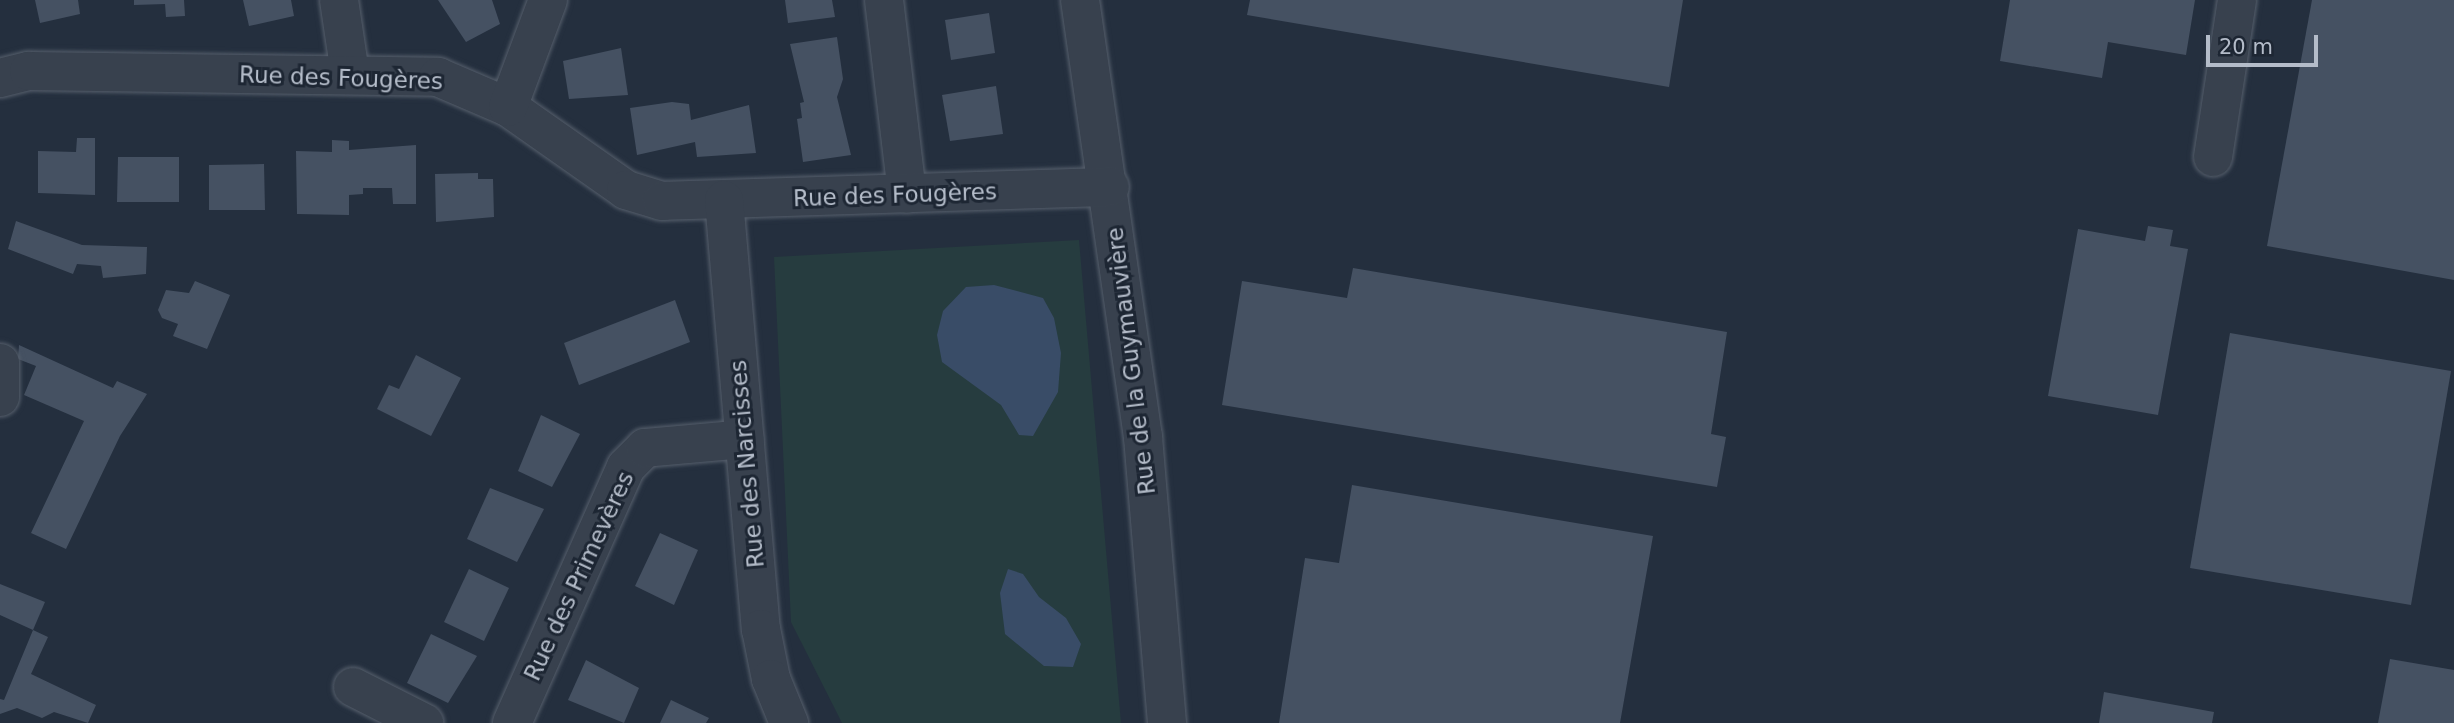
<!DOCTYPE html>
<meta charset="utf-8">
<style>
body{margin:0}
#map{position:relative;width:2454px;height:723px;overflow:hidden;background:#242f3e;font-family:"DejaVu Sans",sans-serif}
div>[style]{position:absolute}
.green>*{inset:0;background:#263c3f}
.water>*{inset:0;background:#394c67}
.building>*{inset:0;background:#455162}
.roads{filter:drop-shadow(0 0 2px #565f6c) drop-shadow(0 0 2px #565f6c)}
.minor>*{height:38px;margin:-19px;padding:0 19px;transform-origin:19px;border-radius:19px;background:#38414e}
span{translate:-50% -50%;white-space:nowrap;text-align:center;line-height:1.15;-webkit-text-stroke:6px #1d2633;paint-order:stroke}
.street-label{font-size:23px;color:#b4bcc9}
.scale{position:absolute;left:2206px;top:35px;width:112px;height:32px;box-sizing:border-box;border:4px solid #b4bcc9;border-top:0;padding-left:9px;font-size:21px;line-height:24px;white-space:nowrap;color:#b4bcc9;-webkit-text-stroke:5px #1d2633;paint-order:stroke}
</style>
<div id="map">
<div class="green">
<i style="clip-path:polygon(1079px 240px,1121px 723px,842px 723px,791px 622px,774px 257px)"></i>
</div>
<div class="water">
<i style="clip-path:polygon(994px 285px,1043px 298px,1054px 318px,1061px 353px,1058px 392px,1033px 436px,1019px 435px,1001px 405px,942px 362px,937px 335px,943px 311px,966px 287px)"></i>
<i style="clip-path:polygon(1008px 569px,1023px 574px,1039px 597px,1066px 618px,1081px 644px,1073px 667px,1044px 666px,1005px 634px,1000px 593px)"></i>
</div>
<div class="building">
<i style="clip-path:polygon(35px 0,78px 0,80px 14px,40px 23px)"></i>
<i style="clip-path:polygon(134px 0,184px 0,185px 16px,166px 17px,165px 4px,134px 5px)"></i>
<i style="clip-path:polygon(243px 0,291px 0,294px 16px,249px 26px)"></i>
<i style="clip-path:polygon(438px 0,492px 0,500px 24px,466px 42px)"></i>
<i style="clip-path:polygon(785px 0,832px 0,835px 17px,788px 23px)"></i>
<i style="clip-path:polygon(1250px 0,1683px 0,1669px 87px,1247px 15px)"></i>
<i style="clip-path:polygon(2010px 0,2195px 0,2186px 55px,2108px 42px,2102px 78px,2000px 61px)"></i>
<i style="clip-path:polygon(2312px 0,2454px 0,2454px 280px,2267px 246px)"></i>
<i style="clip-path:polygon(989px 13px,995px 53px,951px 60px,945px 20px)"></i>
<i style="clip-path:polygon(837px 37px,843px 79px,837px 97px,851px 155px,803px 162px,797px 119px,802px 118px,800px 103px,804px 102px,790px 44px)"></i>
<i style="clip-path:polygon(621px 48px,628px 95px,569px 99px,563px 61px)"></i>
<i style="clip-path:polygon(996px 86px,1003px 134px,950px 141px,942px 95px)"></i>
<i style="clip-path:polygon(672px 102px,689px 104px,691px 120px,749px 105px,756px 153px,697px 157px,695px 142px,637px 155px,630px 108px)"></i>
<i style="clip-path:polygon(77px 138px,95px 138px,95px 195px,38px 193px,38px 151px,76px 152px)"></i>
<i style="clip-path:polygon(332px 140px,349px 141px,349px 150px,416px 145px,416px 204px,393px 204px,392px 188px,363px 188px,363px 194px,349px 195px,349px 215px,297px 214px,296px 151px,332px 152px)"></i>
<i style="clip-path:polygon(118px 157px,179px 157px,179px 202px,117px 202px)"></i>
<i style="clip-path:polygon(264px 164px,265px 210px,209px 210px,209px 165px)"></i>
<i style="clip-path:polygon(478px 173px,478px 179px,493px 179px,494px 217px,436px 222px,435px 174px)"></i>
<i style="clip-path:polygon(16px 221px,82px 245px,147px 247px,146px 274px,103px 278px,101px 266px,77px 264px,73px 274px,8px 249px)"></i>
<i style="clip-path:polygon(2148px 226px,2173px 230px,2170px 246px,2188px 249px,2158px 415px,2048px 396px,2078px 229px,2145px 241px)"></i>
<i style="clip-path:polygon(1353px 268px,1727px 332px,1711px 434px,1726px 437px,1717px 487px,1222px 405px,1242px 281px,1347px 298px)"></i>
<i style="clip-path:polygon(195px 281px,230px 295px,207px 349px,173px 336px,178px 324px,162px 318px,158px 310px,166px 290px,189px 293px)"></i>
<i style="clip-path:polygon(675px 300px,690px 342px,579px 385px,564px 343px)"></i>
<i style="clip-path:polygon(2230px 333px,2451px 371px,2411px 605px,2190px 568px)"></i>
<i style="clip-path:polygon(19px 345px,113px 388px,117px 381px,147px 394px,120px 436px,66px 549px,31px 533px,84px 421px,24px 395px,36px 366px,18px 359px)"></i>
<i style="clip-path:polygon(416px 355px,461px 378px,431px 436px,377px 409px,389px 385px,399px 389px)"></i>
<i style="clip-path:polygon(541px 415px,580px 434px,552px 487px,518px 471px)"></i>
<i style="clip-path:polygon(1352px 485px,1653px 536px,1620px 723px,1279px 723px,1305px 558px,1339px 563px)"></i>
<i style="clip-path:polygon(490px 488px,544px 509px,517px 562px,467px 539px)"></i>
<i style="clip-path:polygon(660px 533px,698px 550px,674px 605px,635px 586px)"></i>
<i style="clip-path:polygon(469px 569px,509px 588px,484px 641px,444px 622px)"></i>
<i style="clip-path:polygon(0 584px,45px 602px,33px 630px,0 615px)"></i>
<i style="clip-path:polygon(33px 630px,48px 637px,31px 674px,96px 705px,88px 723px,54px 712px,42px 718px,17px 708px,0 714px,0 699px,4px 700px)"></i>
<i style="clip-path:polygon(431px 634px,477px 656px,448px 703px,407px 683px)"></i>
<i style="clip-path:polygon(2390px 659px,2454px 670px,2454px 723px,2378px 723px)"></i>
<i style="clip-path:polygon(586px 660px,639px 688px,624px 723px,568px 700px)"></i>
<i style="clip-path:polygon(2104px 692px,2214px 712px,2212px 723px,2099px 723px)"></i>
<i style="clip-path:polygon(671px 700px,709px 718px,706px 723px,660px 723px)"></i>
</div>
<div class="roads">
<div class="minor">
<i style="left:339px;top:0;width:75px;rotate:81.5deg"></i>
<i style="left:884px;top:0;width:195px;rotate:83.2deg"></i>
<i style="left:1080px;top:0;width:442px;rotate:81.8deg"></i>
<i style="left:1143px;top:437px;width:287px;rotate:85.2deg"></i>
<i style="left:0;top:78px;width:30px;rotate:-14deg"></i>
<i style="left:29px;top:71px;width:409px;rotate:0.8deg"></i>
<i style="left:438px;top:77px;width:76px;rotate:23.2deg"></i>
<i style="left:508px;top:107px;width:144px;rotate:35.1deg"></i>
<i style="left:626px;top:190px;width:38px;rotate:17deg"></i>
<i style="left:662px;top:201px;width:448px;rotate:-1.8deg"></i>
<i style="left:508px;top:107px;width:114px;rotate:-69.5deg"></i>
<i style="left:2213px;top:157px;width:159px;rotate:-81.3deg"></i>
<i style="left:724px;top:200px;width:431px;rotate:85.1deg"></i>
<i style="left:761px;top:629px;width:51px;rotate:78.7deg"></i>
<i style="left:771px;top:679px;width:48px;rotate:67.8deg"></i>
<i style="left:0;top:363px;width:34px;rotate:90deg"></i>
<i style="left:353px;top:687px;width:80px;rotate:26.9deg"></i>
<i style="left:512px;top:723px;width:280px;rotate:-66deg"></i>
<i style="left:626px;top:467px;width:27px;rotate:-45deg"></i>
<i style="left:645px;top:448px;width:100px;rotate:-5.1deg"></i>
</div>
</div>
<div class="street-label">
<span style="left:341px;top:78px;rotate:2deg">Rue des Fougères</span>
<span style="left:895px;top:195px;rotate:-2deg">Rue des Fougères</span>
<span style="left:1131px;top:361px;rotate:-97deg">Rue de la Guymauvière</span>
<span style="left:747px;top:464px;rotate:-95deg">Rue des Narcisses</span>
<span style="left:579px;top:576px;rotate:-65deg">Rue des Primevères</span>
</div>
<div class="scale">20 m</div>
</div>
